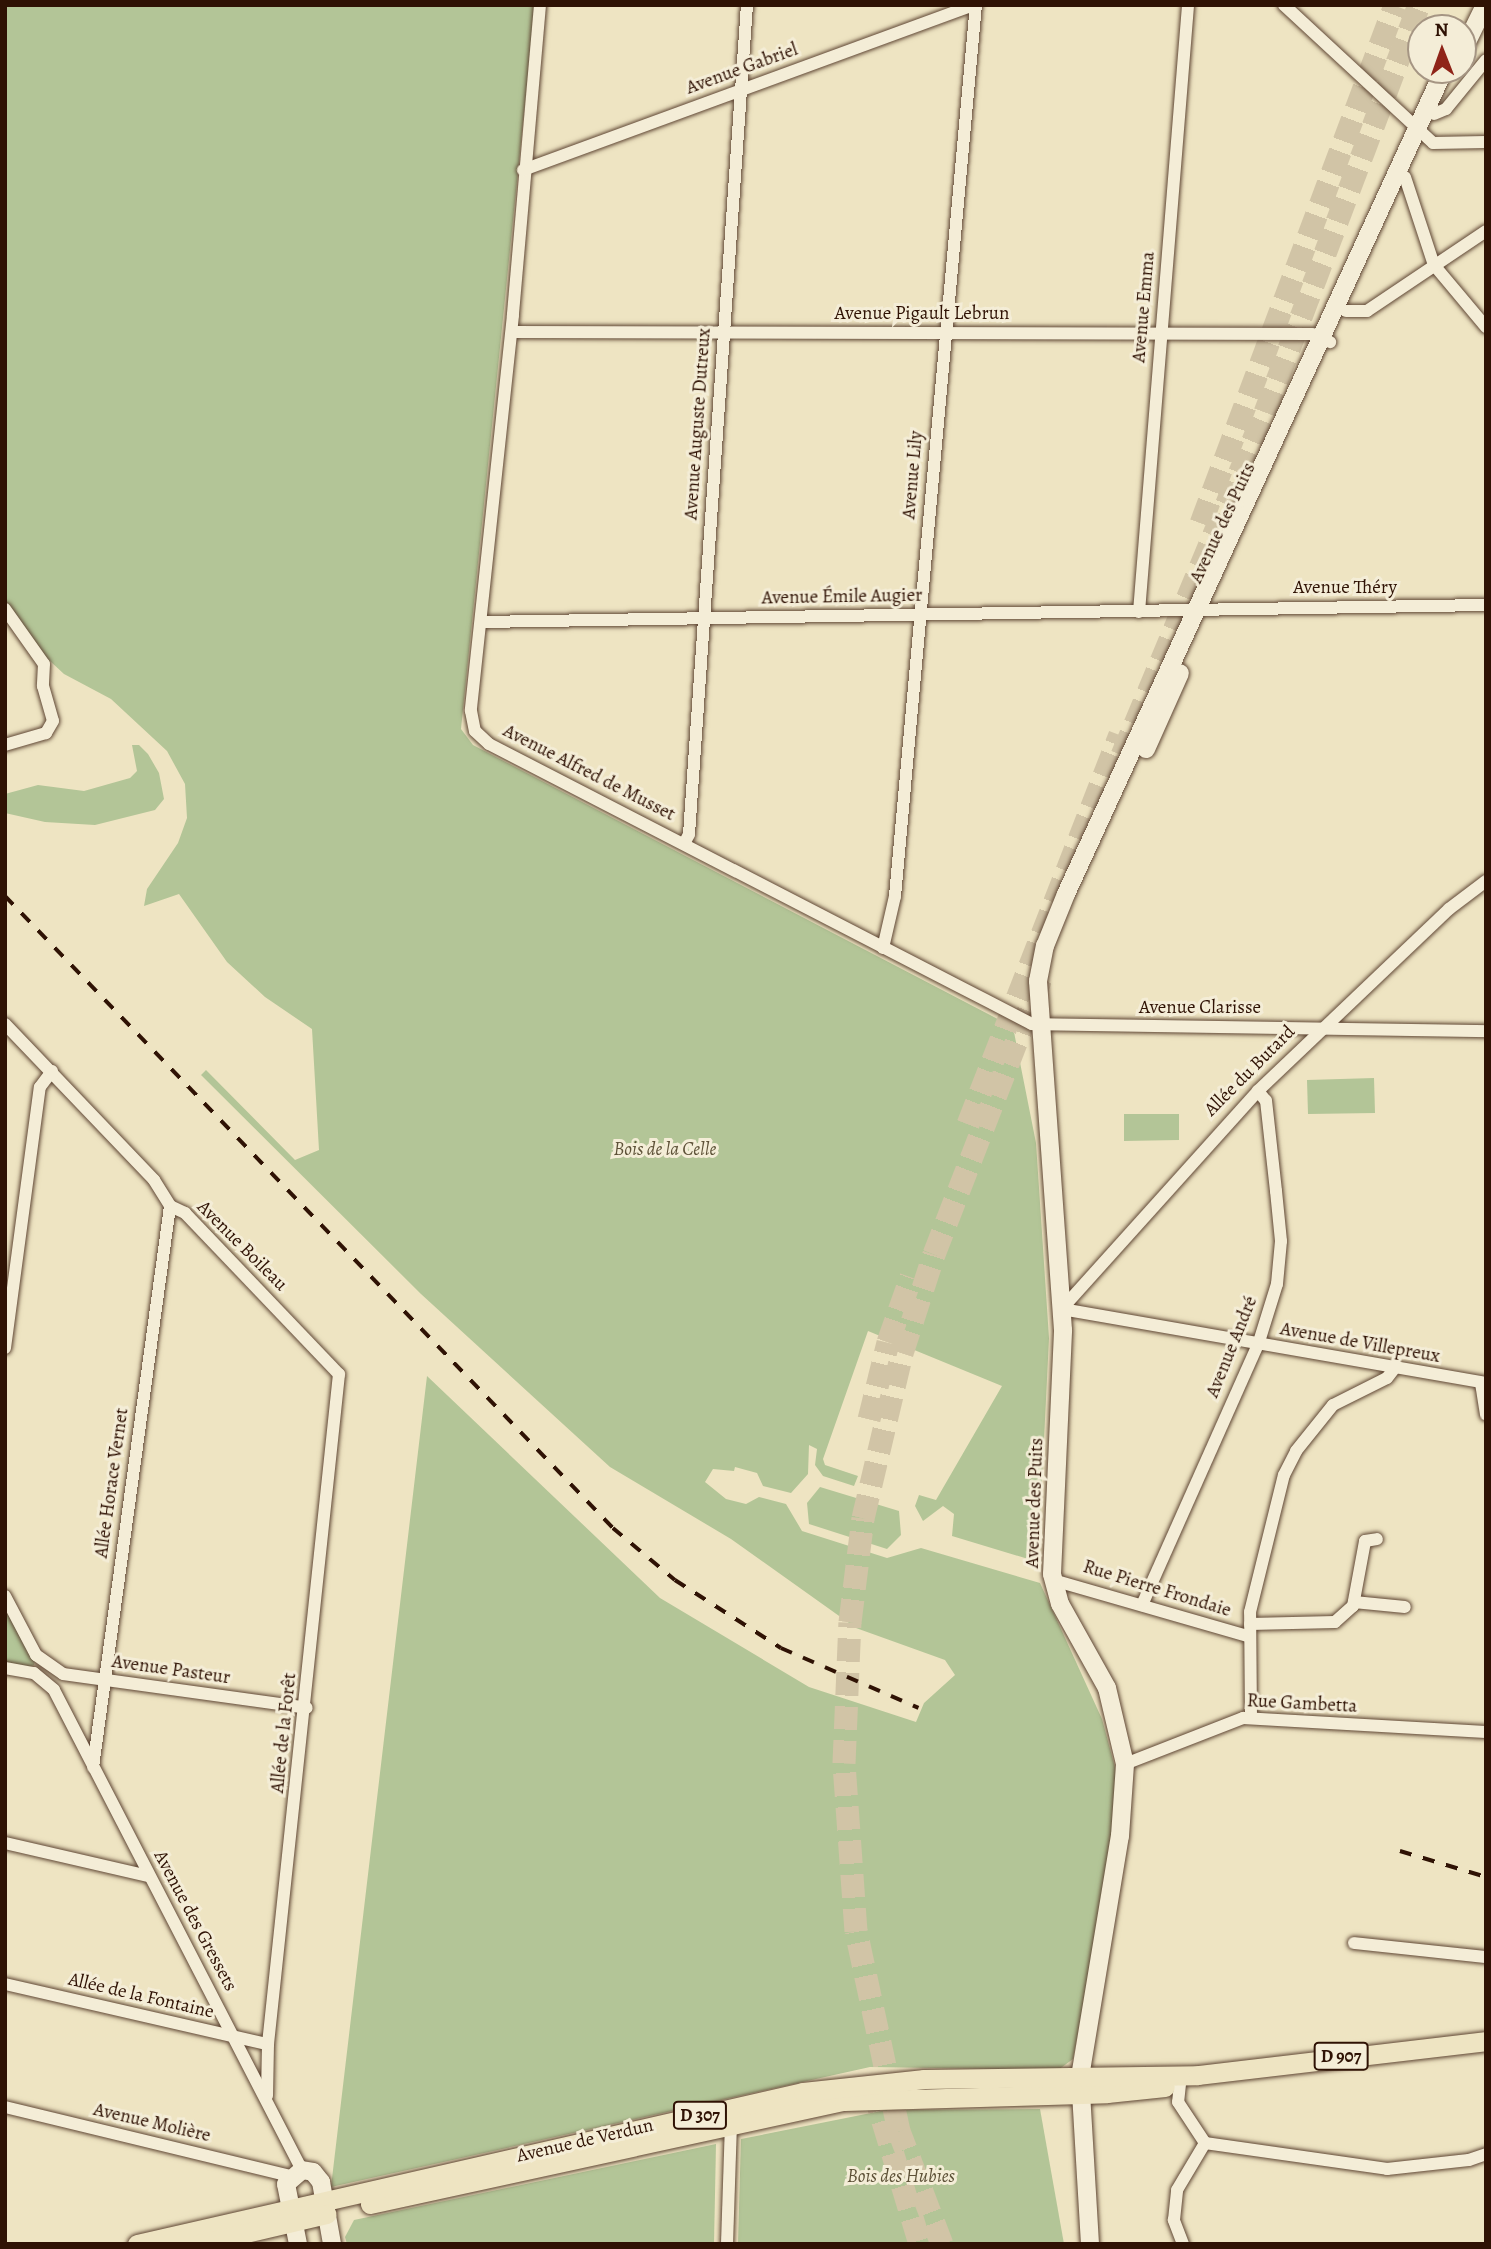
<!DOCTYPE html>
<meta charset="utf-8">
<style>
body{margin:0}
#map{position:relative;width:1491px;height:2249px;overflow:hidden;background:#eee4c2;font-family:Alegreya,serif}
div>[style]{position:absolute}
.green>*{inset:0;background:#b3c597}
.highway-tunnel>*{height:23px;margin-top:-11.5px;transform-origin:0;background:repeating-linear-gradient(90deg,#d1c4a6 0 23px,transparent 0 34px)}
.roads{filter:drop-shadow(0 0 2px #5f4634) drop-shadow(0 0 2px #5f4634)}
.street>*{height:12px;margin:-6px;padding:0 6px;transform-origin:6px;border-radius:6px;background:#f4edd7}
.secondary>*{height:18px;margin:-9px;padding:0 9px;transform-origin:9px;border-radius:9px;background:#f4edd7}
.primary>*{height:19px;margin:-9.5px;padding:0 9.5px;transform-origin:9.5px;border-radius:9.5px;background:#eee4c2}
.rail>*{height:3.5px;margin-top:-1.75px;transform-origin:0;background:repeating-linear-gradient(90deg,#2f1204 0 12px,transparent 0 24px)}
span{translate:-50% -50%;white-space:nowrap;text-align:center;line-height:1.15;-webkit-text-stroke:6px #f4edd7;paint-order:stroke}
.shield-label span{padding:2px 5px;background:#f4edd7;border:2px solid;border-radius:5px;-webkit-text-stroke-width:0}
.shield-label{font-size:18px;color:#2f1204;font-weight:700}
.street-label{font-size:19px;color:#2f1204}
.park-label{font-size:19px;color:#5d5137;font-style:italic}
.frame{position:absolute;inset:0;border:7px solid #2f1204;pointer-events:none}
.north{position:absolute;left:1407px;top:14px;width:70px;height:70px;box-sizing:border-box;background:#f4edd7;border:2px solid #a59583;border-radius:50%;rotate:359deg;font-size:19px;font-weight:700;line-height:28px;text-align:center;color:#2f1204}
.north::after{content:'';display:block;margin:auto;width:24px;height:32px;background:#8f2418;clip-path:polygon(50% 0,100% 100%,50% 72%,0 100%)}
</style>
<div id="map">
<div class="green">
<i style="clip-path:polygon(5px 5px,535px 5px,461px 729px,473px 745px,1013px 1027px,1036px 1143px,1049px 1338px,1038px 1562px,952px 1536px,954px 1514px,943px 1506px,923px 1521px,915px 1506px,919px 1495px,936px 1500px,1002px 1386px,868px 1331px,823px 1459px,825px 1465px,858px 1476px,854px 1486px,823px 1476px,815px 1465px,817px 1449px,809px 1445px,808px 1474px,791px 1493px,763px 1486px,757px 1473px,735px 1467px,734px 1471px,713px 1469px,705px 1482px,726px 1499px,746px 1504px,759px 1497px,786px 1504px,802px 1531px,887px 1558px,921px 1548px,1040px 1583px,1102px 1719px,1116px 1771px,1113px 1848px,1073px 2059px,1058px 2070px,870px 2067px,331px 2187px,427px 1376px,660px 1598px,809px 1687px,916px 1722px,924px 1703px,955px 1675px,945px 1660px,856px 1628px,731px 1539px,610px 1467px,421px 1294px,201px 1075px,206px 1070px,295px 1160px,319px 1150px,312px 1029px,265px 997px,227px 962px,179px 894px,144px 906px,147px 889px,178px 843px,187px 818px,185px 784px,167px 751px,111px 699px,64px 674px,37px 649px,5px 605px)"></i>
<i style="clip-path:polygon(132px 745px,139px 745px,148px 754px,159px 773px,164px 799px,155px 810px,95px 825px,45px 822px,5px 813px,5px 794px,38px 785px,84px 791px,130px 778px,137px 771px)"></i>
<i style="clip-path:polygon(1374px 1078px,1375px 1113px,1308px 1114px,1307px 1080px)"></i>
<i style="clip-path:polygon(1124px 1114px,1179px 1114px,1179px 1140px,1124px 1141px)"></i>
<i style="clip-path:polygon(820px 1487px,899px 1511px,901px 1535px,887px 1549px,809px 1524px,807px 1503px)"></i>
<i style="clip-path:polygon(5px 1596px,36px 1655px,34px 1665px,23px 1670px,5px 1668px)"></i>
<i style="clip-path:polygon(1040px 2109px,1064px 2244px,738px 2244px,741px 2139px,886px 2110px)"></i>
<i style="clip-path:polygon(716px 2144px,714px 2244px,347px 2244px,345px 2237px,354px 2220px)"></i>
</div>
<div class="highway-tunnel">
<i style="left:1201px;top:523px;width:553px;rotate:-69.47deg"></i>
<i style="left:1122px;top:755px;width:372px;rotate:-67.4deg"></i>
<i style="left:1265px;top:412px;width:435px;rotate:-69.3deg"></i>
<i style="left:968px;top:1124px;width:418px;rotate:-68.7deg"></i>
<i style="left:869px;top:1419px;width:79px;rotate:-76.1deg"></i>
<i style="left:888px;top:1342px;width:69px;rotate:-70.5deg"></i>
<i style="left:873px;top:2088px;width:163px;rotate:73.2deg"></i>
<i style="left:942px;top:2244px;width:121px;rotate:-110.8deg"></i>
<i style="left:899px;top:2131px;width:205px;rotate:-102.1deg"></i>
<i style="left:856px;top:1931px;width:168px;rotate:-94.1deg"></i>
<i style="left:844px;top:1763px;width:141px;rotate:-87.6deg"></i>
<i style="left:850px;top:1622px;width:105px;rotate:-82.9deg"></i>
<i style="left:863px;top:1518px;width:170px;rotate:-76.7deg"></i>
<i style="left:902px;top:1353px;width:104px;rotate:-72.1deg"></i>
<i style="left:934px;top:1254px;width:296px;rotate:-68.8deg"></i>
</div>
<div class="roads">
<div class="street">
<i style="left:540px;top:5px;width:311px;rotate:95deg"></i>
<i style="left:513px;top:315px;width:398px;rotate:96.1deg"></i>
<i style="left:471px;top:711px;width:20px;rotate:79deg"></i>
<i style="left:475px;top:731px;width:19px;rotate:43deg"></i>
<i style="left:489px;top:744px;width:611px;rotate:27.28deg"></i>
<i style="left:1032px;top:1024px;width:454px;rotate:0.9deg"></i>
<i style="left:1284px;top:5px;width:203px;rotate:42.8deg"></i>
<i style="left:1433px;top:143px;width:53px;rotate:-1.1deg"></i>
<i style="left:1434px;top:114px;width:13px;rotate:-23deg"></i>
<i style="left:1446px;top:109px;width:63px;rotate:-50.8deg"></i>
<i style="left:523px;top:170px;width:480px;rotate:-20.1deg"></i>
<i style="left:1405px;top:177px;width:93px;rotate:71.8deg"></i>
<i style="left:1434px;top:265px;width:81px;rotate:50deg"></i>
<i style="left:1346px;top:311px;width:21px"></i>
<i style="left:1367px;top:311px;width:143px;rotate:-33.9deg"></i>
<i style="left:512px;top:332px;width:800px;rotate:0.14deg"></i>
<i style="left:1312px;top:334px;width:20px;rotate:24deg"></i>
<i style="left:5px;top:609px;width:67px;rotate:54.7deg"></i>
<i style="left:44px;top:664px;width:22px;rotate:93deg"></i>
<i style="left:43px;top:686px;width:36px;rotate:74deg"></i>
<i style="left:53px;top:721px;width:14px;rotate:120deg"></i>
<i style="left:46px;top:733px;width:43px;rotate:163.7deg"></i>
<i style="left:1139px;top:612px;width:609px;rotate:-85.38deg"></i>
<i style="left:481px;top:622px;width:1005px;rotate:-0.97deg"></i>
<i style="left:684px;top:844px;width:11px;rotate:-63deg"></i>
<i style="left:689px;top:834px;width:831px;rotate:-86deg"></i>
<i style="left:1486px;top:881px;width:46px;rotate:142.9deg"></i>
<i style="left:1449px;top:909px;width:264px;rotate:136.4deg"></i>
<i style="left:1258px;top:1091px;width:293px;rotate:132deg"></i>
<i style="left:1062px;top:1309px;width:430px;rotate:9.9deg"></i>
<i style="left:883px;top:948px;width:53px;rotate:-77deg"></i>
<i style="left:895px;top:896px;width:895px;rotate:-84.81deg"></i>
<i style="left:5px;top:1024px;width:216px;rotate:46.3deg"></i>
<i style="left:154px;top:1180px;width:31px;rotate:58deg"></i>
<i style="left:170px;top:1206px;width:17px;rotate:25deg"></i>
<i style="left:185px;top:1213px;width:223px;rotate:46.3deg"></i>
<i style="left:339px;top:1374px;width:674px;rotate:96.05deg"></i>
<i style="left:268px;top:2044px;width:52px;rotate:91.1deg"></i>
<i style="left:5px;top:1348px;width:263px;rotate:-82.4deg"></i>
<i style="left:40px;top:1087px;width:20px;rotate:-53deg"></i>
<i style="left:1481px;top:1383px;width:32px;rotate:81deg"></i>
<i style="left:1053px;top:1580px;width:205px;rotate:16.1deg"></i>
<i style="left:5px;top:1596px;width:67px;rotate:62.3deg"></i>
<i style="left:36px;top:1655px;width:33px;rotate:35deg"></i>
<i style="left:63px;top:1674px;width:246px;rotate:7.9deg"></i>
<i style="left:1354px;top:1602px;width:51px;rotate:5.6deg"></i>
<i style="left:1142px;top:1605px;width:285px;rotate:-66deg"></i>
<i style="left:1258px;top:1345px;width:64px;rotate:-72.7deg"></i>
<i style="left:1277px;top:1284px;width:43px;rotate:-84.7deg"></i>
<i style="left:1281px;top:1241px;width:50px;rotate:-95.7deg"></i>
<i style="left:1276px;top:1191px;width:91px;rotate:-96.3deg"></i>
<i style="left:1266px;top:1101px;width:13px;rotate:-129deg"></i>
<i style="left:1250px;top:1624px;width:85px;rotate:-1.3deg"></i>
<i style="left:1335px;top:1622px;width:24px;rotate:-42deg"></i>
<i style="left:1353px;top:1606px;width:66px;rotate:-79.5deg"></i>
<i style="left:1365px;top:1541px;width:12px;rotate:-9deg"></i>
<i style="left:5px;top:1668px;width:29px;rotate:10deg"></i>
<i style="left:34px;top:1673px;width:26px;rotate:40deg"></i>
<i style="left:54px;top:1690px;width:540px;rotate:62.68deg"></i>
<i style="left:1251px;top:1718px;width:106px;rotate:-90.5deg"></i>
<i style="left:1250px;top:1612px;width:141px;rotate:-76.1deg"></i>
<i style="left:1284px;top:1475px;width:27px;rotate:-63deg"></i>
<i style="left:1296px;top:1451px;width:59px;rotate:-51.2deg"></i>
<i style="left:1333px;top:1405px;width:60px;rotate:-26.6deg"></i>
<i style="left:1387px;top:1378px;width:11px;rotate:-52deg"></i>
<i style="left:1125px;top:1764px;width:127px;rotate:-21.3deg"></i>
<i style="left:1243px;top:1718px;width:243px;rotate:3.3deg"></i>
<i style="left:93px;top:1767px;width:566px;rotate:-82.18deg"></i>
<i style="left:5px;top:1843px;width:147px;rotate:13deg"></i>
<i style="left:1354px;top:1943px;width:133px;rotate:6.1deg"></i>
<i style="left:5px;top:1984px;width:270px;rotate:12.9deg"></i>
<i style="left:1180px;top:2084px;width:18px;rotate:96deg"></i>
<i style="left:1178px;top:2102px;width:49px;rotate:56.6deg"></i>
<i style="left:5px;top:2107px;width:294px;rotate:13.6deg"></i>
<i style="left:1205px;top:2143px;width:184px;rotate:8.1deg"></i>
<i style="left:1387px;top:2169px;width:82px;rotate:-6.3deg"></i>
<i style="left:1469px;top:2160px;width:18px;rotate:-19deg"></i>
<i style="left:727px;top:2244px;width:122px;rotate:-88.1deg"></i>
<i style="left:1183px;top:2244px;width:26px;rotate:-111deg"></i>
<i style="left:1174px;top:2220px;width:30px;rotate:-84deg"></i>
<i style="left:1177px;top:2190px;width:55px;rotate:-59.2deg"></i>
</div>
<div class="secondary">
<i style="left:1463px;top:50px;width:50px;rotate:-63.9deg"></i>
<i style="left:1146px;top:749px;width:83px;rotate:-65.9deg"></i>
<i style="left:298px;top:2244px;width:61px;rotate:-101.3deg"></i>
<i style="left:286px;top:2184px;width:21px;rotate:-41deg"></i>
<i style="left:302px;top:2170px;width:11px;rotate:10deg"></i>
<i style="left:313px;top:2172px;width:13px;rotate:51deg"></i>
<i style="left:321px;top:2182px;width:63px;rotate:79.9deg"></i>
<i style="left:1090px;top:2244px;width:167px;rotate:-93.4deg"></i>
<i style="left:1080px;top:2077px;width:244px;rotate:-80.6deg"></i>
<i style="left:1120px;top:1836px;width:72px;rotate:-86deg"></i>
<i style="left:1125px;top:1764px;width:78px;rotate:-103.3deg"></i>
<i style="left:1107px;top:1688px;width:96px;rotate:-119.2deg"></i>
<i style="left:1060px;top:1604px;width:31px;rotate:-105deg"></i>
<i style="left:1052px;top:1574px;width:244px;rotate:-87.4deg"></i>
<i style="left:1063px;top:1330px;width:350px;rotate:-94.1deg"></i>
<i style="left:1038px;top:981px;width:36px;rotate:-79deg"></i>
<i style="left:1045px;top:946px;width:56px;rotate:-68deg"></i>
<i style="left:1066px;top:894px;width:907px;rotate:-65.36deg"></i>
</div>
<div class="primary">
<i style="left:370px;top:2204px;width:485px;rotate:-12.3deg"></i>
<i style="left:844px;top:2101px;width:263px;rotate:-1.7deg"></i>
<i style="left:1107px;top:2093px;width:58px;rotate:-5.9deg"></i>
<i style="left:137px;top:2244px;width:683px;rotate:-12.86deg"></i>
<i style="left:803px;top:2092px;width:122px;rotate:-6.1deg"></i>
<i style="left:924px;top:2079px;width:274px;rotate:-0.8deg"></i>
<i style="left:1198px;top:2075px;width:290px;rotate:-6.7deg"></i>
<i style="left:199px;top:2244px;width:131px;rotate:-13.2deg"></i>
</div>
</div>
<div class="rail">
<i style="left:5px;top:896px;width:877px;rotate:46.11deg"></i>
<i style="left:613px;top:1528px;width:81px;rotate:40deg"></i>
<i style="left:675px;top:1580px;width:126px;rotate:32.7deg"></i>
<i style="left:781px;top:1648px;width:150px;rotate:23.5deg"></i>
<i style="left:1400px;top:1851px;width:90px;rotate:16.8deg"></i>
</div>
<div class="shield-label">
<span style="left:1341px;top:2056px">D 907</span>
<span style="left:700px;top:2115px">D 307</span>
</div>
<div class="street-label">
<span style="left:742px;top:69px;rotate:-20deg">Avenue Gabriel</span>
<span style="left:1144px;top:307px;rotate:-85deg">Avenue Emma</span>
<span style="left:922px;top:314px">Avenue Pigault Lebrun</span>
<span style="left:698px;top:424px;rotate:-86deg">Avenue Auguste Dutreux</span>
<span style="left:913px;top:475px;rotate:-85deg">Avenue Lily</span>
<span style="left:1223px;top:523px;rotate:-65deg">Avenue des Puits</span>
<span style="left:1345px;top:588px">Avenue Théry</span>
<span style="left:842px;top:597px;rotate:-1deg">Avenue Émile Augier</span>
<span style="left:589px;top:773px;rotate:27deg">Avenue Alfred de Musset</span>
<span style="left:1200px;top:1008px">Avenue Clarisse</span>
<span style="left:1250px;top:1071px;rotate:-45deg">Allée du Butard</span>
<span style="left:242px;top:1246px;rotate:45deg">Avenue Boileau</span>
<span style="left:1360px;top:1343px;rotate:10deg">Avenue de Villepreux</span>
<span style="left:1232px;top:1347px;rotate:-68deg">Avenue André</span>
<span style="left:112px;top:1483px;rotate:-82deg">Allée Horace Vernet</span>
<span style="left:1035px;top:1503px;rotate:-88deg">Avenue des Puits</span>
<span style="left:1157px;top:1589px;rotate:17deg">Rue Pierre Frondaie</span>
<span style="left:171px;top:1670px;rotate:8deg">Avenue Pasteur</span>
<span style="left:1302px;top:1704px;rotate:3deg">Rue Gambetta</span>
<span style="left:284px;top:1733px;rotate:-84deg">Allée de la Forêt</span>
<span style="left:195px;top:1921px;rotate:62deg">Avenue des Gressets</span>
<span style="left:141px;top:1996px;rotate:13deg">Allée de la Fontaine</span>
<span style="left:152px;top:2123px;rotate:13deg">Avenue Molière</span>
<span style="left:585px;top:2141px;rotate:-13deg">Avenue de Verdun</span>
</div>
<div class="park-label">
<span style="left:665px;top:1150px">Bois de la Celle</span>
<span style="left:901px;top:2177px">Bois des Hubies</span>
</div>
<div class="frame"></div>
<div class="north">N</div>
</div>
